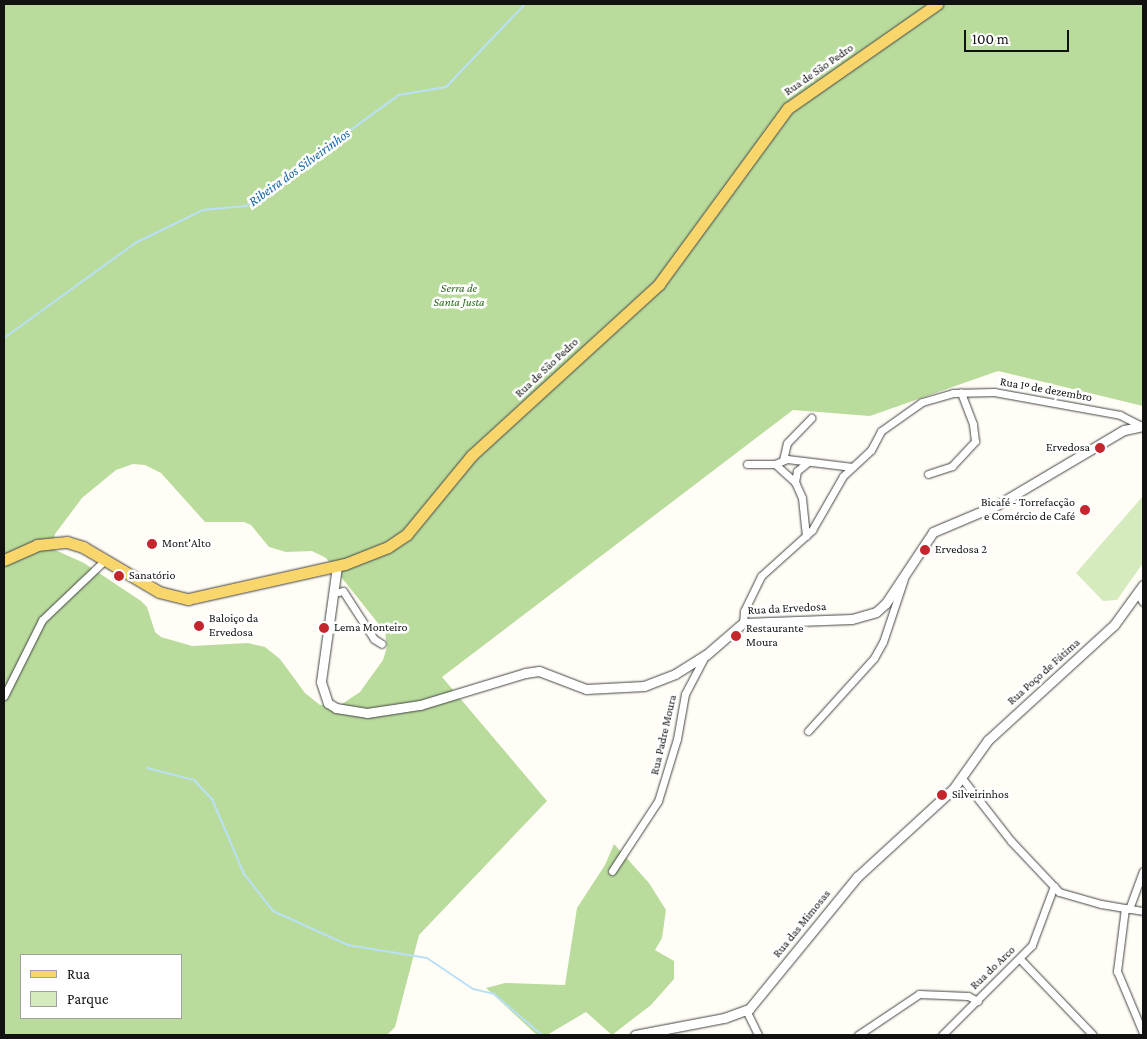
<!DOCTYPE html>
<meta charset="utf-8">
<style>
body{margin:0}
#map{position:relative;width:1147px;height:1039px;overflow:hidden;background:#fffdf5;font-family:"Crimson Pro",serif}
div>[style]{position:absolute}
.green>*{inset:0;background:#d5ebbd}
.forest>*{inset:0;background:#b9dc9c}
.stream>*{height:2px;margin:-1px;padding:0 1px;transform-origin:1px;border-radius:1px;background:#b9e0f7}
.roads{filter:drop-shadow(0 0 1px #444) drop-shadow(0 0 1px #444)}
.minor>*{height:7px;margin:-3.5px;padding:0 3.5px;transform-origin:3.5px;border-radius:3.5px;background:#fff}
.tertiary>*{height:9px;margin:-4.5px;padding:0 4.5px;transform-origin:4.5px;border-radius:4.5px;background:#fff}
.primary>*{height:11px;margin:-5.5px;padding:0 5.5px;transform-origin:5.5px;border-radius:5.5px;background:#f9d66b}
.dots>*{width:14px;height:14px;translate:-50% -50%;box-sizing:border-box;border:2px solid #fff;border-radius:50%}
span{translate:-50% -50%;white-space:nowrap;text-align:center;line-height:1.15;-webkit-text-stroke:5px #fff;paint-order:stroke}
.street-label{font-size:12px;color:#111}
.park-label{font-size:12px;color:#2f6b1f;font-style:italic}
.poi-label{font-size:12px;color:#111}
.right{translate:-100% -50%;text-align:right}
.left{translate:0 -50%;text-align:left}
.water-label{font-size:14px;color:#1768a6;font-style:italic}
.frame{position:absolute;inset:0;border:5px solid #111;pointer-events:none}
.legend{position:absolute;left:20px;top:954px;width:162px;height:65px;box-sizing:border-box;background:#fff;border:1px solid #a0a0a0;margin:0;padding:6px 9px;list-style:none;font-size:15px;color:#111}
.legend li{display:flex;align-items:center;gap:10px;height:25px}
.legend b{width:25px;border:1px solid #a0a0a0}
.scale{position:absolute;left:964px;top:30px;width:105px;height:22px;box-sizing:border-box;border:2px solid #111;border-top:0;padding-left:6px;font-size:15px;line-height:18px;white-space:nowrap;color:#111;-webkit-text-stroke:4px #fff;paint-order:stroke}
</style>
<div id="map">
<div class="green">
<i style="clip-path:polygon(1143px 496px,1143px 563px,1117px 600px,1103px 601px,1076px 573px)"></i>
</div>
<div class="forest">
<i style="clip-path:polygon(evenodd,4px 4px,1143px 4px,1143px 406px,998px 371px,870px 416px,793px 410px,442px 677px,547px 801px,419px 935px,395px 1027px,387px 1035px,4px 1035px,4px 4px,133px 464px,145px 465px,161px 473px,205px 522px,244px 522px,251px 525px,269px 547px,286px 552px,312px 551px,326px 558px,385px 632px,387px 647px,383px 660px,360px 692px,342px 704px,320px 705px,305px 693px,280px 659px,265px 647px,248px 643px,192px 646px,161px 637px,155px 632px,147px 607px,141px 601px,84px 563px,53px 549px,55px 534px,82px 498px,116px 470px,133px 464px,4px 4px,21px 955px,181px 955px,181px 1018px,21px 1018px,21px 955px)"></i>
<i style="clip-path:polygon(614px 844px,649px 883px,666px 910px,662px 938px,655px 950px,674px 961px,674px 979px,651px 1005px,612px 1035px,586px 1012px,547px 1035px,537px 1035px,486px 988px,505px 983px,565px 985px,577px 908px,605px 865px)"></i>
</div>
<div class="stream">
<i style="left:4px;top:338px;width:162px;rotate:-35.9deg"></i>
<i style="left:135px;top:243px;width:76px;rotate:-25.9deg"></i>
<i style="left:203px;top:210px;width:43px;rotate:-5.3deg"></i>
<i style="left:246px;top:206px;width:189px;rotate:-36deg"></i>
<i style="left:399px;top:95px;width:48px;rotate:-9.7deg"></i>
<i style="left:446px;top:87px;width:115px;rotate:-46.4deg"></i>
<i style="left:147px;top:768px;width:49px;rotate:14.3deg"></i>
<i style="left:194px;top:780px;width:26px;rotate:47deg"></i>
<i style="left:212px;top:799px;width:82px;rotate:66.9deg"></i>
<i style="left:244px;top:874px;width:47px;rotate:51.9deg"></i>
<i style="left:273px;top:911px;width:82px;rotate:24.4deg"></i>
<i style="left:348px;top:945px;width:80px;rotate:9.3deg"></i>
<i style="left:427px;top:958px;width:55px;rotate:34deg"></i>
<i style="left:473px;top:989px;width:22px;rotate:13deg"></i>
<i style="left:494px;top:994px;width:63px;rotate:40.5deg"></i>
</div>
<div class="roads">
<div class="minor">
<i style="left:783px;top:460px;width:17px;rotate:-77deg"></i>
<i style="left:787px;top:443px;width:35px;rotate:-46deg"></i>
<i style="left:747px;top:464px;width:28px"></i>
<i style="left:775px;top:464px;width:27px;rotate:42deg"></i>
<i style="left:795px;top:482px;width:17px;rotate:66deg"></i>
<i style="left:802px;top:498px;width:38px;rotate:84deg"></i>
<i style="left:775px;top:464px;width:13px;rotate:-23deg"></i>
<i style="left:787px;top:459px;width:66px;rotate:6.9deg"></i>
<i style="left:928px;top:474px;width:25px;rotate:-18deg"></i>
<i style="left:952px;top:466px;width:34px;rotate:-47deg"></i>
<i style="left:975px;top:441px;width:17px;rotate:-97deg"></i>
<i style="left:973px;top:424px;width:34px;rotate:-111deg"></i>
<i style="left:795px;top:482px;width:11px;rotate:-80deg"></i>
<i style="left:797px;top:471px;width:13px;rotate:-39deg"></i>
<i style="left:333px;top:593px;width:10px;rotate:-11deg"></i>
<i style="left:343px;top:591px;width:57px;rotate:57.1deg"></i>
<i style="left:374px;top:639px;width:9px;rotate:32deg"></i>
<i style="left:1138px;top:594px;width:9px;rotate:58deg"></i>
<i style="left:743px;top:623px;width:12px;rotate:-85deg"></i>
<i style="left:744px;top:611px;width:39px;rotate:-64deg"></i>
<i style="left:761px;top:576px;width:69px;rotate:-42deg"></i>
<i style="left:812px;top:530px;width:62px;rotate:-60.1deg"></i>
<i style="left:843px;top:476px;width:38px;rotate:-43deg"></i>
<i style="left:871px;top:450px;width:21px;rotate:-62deg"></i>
<i style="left:881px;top:431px;width:50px;rotate:-35.3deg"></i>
<i style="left:922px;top:402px;width:32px;rotate:-16deg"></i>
<i style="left:953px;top:393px;width:41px;rotate:-1.4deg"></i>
<i style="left:994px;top:392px;width:128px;rotate:10.3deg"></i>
<i style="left:1120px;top:415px;width:25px;rotate:27deg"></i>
<i style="left:4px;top:696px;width:85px;rotate:-63.4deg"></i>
<i style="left:42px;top:620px;width:87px;rotate:-43.6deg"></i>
<i style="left:808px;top:731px;width:98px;rotate:-47.9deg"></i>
<i style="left:874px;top:658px;width:18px;rotate:-61deg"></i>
<i style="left:883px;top:642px;width:66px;rotate:-71.6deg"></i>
<i style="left:961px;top:777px;width:81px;rotate:52deg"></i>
<i style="left:1011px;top:841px;width:70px;rotate:46.7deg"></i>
<i style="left:1059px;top:892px;width:44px;rotate:15.9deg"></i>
<i style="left:1101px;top:904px;width:43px;rotate:9.5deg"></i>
<i style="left:612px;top:871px;width:84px;rotate:-56.7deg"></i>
<i style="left:658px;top:801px;width:65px;rotate:-73deg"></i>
<i style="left:677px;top:739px;width:46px;rotate:-79.9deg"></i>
<i style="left:685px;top:694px;width:43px;rotate:-62.2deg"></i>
<i style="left:1125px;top:908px;width:64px;rotate:97.2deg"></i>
<i style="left:1117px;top:971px;width:67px;rotate:67.2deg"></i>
<i style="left:1129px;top:909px;width:40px;rotate:-69.8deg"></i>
<i style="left:1020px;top:959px;width:105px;rotate:46.2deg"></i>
<i style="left:746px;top:1010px;width:28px;rotate:64deg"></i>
<i style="left:858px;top:1035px;width:73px;rotate:-33.9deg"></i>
<i style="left:919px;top:994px;width:49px;rotate:2.3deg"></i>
<i style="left:968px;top:996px;width:11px;rotate:27deg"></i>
<i style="left:942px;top:1035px;width:127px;rotate:-45deg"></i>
<i style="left:1032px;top:945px;width:63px;rotate:-69.6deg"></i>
</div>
<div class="tertiary">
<i style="left:337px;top:566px;width:117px;rotate:97.9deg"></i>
<i style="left:321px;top:682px;width:22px;rotate:72deg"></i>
<i style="left:328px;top:703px;width:9px;rotate:32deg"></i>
<i style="left:336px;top:708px;width:31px;rotate:9deg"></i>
<i style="left:367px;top:713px;width:54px;rotate:-8.6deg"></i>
<i style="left:420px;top:705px;width:110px;rotate:-16.9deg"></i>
<i style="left:525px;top:673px;width:14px;rotate:-8deg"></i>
<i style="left:539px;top:671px;width:50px;rotate:21deg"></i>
<i style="left:586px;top:689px;width:58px;rotate:-3deg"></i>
<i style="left:644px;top:686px;width:33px;rotate:-21deg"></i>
<i style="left:675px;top:674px;width:36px;rotate:-32deg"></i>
<i style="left:706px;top:655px;width:49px;rotate:-40.9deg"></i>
<i style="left:743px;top:623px;width:109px;rotate:-2.1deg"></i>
<i style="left:852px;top:619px;width:25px;rotate:-16deg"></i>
<i style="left:876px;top:612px;width:13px;rotate:-42deg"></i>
<i style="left:886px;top:603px;width:85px;rotate:-56.5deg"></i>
<i style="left:933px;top:532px;width:69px;rotate:-22.9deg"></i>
<i style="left:997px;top:505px;width:147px;rotate:-30.6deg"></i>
<i style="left:1124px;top:430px;width:19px;rotate:-12deg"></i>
<i style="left:635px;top:1035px;width:91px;rotate:-10.8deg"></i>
<i style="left:724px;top:1018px;width:27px;rotate:-20deg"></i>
<i style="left:749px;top:1009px;width:171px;rotate:-50.7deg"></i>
<i style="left:857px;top:877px;width:130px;rotate:-42.5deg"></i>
<i style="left:953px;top:789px;width:60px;rotate:-54.5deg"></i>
<i style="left:988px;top:740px;width:171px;rotate:-42.4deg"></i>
<i style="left:1114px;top:625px;width:49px;rotate:-54.1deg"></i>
</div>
<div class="primary">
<i style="left:4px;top:560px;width:36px;rotate:-24deg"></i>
<i style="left:37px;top:545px;width:30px;rotate:-6deg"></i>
<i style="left:67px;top:542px;width:17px;rotate:17deg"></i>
<i style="left:83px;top:547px;width:88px;rotate:30.6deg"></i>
<i style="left:159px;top:592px;width:30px;rotate:14deg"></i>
<i style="left:188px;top:599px;width:161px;rotate:-12.6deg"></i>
<i style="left:345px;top:564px;width:46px;rotate:-21.6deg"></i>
<i style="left:388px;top:547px;width:23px;rotate:-34deg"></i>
<i style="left:407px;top:534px;width:102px;rotate:-50.6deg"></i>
<i style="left:472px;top:455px;width:253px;rotate:-42.4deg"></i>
<i style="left:659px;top:284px;width:218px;rotate:-53.8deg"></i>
<i style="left:788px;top:108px;width:182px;rotate:-34.9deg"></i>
</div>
</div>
<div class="dots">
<i style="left:1100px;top:448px;background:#c4262e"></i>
<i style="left:1085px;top:510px;background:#c4262e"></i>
<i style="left:152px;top:544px;background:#c4262e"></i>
<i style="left:925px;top:550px;background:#c4262e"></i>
<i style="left:119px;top:576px;background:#c4262e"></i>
<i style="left:199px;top:626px;background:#c4262e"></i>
<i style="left:324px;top:628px;background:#c4262e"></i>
<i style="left:736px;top:636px;background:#c4262e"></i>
<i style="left:942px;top:795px;background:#c4262e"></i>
</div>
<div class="street-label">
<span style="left:819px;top:70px;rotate:-35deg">Rua de São Pedro</span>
<span style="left:547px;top:368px;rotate:-43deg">Rua de São Pedro</span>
<span style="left:1046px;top:390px;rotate:10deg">Rua 1º de dezembro</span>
<span style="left:787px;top:609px;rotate:-3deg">Rua da Ervedosa</span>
<span style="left:1044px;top:672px;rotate:-42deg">Rua Poço de Fátima</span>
<span style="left:664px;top:735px;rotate:-77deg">Rua Padre Moura</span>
<span style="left:802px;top:924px;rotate:-51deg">Rua das Mimosas</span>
<span style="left:993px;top:968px;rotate:-44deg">Rua do Arco</span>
</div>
<div class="park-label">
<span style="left:459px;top:296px">Serra de<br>Santa Justa</span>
</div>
<div class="poi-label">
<span class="right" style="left:1090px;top:448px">Ervedosa</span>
<span class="right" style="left:1075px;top:510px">Bicafé - Torrefacção<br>e Comércio de Café</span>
<span class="left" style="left:162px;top:544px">Mont'Alto</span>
<span class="left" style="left:935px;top:550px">Ervedosa 2</span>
<span class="left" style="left:129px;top:576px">Sanatório</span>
<span class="left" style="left:209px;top:626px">Baloiço da<br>Ervedosa</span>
<span class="left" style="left:334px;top:628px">Lema Monteiro</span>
<span class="left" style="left:746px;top:636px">Restaurante<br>Moura</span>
<span class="left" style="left:952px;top:795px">Silveirinhos</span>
</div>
<div class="water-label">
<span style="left:299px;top:167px;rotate:-36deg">Ribeira dos Silveirinhos</span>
</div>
<div class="frame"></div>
<ul class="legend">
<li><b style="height:6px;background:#f9d66b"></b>Rua</li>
<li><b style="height:14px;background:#d5ebbd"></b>Parque</li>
</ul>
<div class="scale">100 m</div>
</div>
